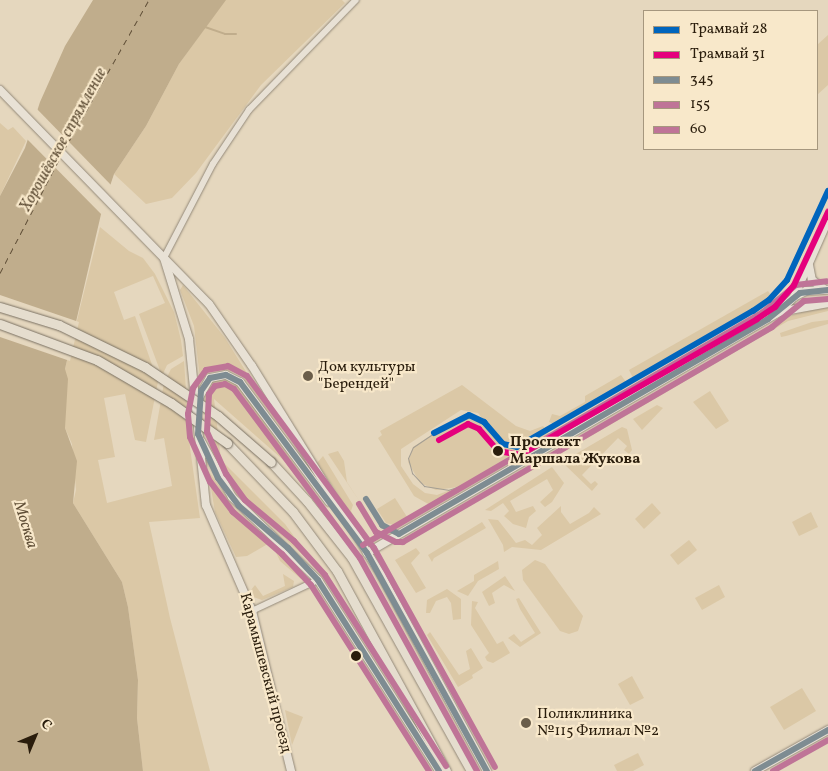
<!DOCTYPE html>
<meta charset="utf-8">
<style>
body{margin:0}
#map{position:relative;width:828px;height:771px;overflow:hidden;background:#e5d7be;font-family:Vollkorn,serif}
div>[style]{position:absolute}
.green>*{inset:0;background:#dbc8a6}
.water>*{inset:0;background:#c0ad8c}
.pier>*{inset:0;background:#e5d7be}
.stream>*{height:2px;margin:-1px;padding:0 1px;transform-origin:1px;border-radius:1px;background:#c0ad8c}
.ferry>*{height:1px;margin-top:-0.5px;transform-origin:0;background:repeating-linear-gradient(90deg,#604f37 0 6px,transparent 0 11px)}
.roads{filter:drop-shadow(0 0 1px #938979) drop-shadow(0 0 1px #938979)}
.street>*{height:5.5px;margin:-2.75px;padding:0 2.75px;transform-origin:2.75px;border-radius:2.75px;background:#e8e1d5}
.secondary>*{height:8px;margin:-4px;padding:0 4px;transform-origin:4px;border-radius:4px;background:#e8e1d5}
.primary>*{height:9px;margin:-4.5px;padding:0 4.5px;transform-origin:4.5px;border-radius:4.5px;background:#e5ddce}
.tram>*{height:1px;margin:-0.5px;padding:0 0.5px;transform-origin:0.5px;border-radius:0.5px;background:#a49e93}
.bridges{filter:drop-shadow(0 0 1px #797062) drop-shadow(0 0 1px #797062)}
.primary-bridge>*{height:9px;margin:-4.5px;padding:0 4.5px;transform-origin:4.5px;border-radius:4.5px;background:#e5ddce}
.bus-1>*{height:6px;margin:-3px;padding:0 3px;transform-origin:3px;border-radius:3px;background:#7e8c92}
.bus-2>*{height:6px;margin:-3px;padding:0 3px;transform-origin:3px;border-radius:3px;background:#bf7497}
.bus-3>*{height:6px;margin:-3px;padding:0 3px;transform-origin:3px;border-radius:3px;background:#bf7497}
.tram-1>*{height:6px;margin:-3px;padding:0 3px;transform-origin:3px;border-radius:3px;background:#0065bd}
.tram-2>*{height:6px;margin:-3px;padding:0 3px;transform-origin:3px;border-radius:3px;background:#e5007d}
.dots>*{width:14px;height:14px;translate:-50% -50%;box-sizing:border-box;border:2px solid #f8e8ca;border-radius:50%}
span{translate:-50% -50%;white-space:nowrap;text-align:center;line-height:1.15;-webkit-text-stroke:4.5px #f8e8ca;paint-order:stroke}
.poi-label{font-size:15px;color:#2a1d0c}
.left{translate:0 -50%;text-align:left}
.stop-label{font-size:15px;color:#2a1d0c;font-weight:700}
.street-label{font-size:15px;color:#2a1d0c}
.water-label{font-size:16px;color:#604f37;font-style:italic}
.legend{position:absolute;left:643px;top:10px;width:175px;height:140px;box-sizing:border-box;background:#f8e8ca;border:1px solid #a6977e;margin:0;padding:6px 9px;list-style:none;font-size:15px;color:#2a1d0c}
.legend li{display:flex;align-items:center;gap:10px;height:25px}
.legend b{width:25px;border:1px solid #a6977e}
.north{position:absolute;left:10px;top:711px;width:50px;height:50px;-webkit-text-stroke:4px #f8e8ca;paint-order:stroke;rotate:45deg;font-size:14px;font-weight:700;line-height:20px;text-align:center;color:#2a1d0c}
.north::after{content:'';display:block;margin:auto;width:18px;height:22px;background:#2a1d0c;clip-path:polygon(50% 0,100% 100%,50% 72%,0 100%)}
</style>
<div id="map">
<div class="green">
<i style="clip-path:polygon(225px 0,342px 0,345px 3px,261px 85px,196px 173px,172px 198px,146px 204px,114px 174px,146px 126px,179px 64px)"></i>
<i style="clip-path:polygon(828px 35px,828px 85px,817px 95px,817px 45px)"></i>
<i style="clip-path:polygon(0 123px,8px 130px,13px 127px,26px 141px,0 196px)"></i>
<i style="clip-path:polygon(100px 227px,129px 251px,143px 258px,155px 274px,174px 312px,181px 340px,183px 356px,167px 365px,162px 376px,139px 314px,165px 303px,153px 276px,114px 292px,124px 320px,135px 316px,158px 382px,146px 442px,135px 440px,125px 394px,104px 398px,115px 457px,98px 460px,107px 503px,172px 486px,164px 438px,154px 440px,164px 383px,171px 369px,184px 361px,190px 448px,200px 518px,149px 522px,170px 618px,210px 771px,143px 771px,137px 718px,138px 680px,128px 607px,122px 582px,73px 503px,76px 490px,72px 444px,65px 428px,65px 369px)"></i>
<i style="clip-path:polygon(183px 285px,225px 338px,284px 432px,240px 373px,216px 368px,200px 379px,194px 326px,180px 290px)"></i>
<i style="clip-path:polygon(768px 291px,770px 294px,767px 299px,751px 310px,633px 378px,629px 370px)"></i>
<i style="clip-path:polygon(816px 308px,828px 308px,828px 311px,788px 321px,519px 478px,517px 475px,786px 317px)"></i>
<i style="clip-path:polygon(828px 320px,828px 324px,786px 336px,781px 337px,780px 333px,812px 322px)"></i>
<i style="clip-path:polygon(621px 375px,626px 382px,554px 424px,549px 422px,552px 414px,560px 416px,585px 402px,585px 396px)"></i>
<i style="clip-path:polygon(225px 378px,237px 384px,320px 500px,289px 465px,214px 399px,221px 460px,285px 524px,341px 601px,307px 559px,236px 494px,217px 464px,210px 448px,204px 393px,212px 381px)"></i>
<i style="clip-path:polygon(evenodd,462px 385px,516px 426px,530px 431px,543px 426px,552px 437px,437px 505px,430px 505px,414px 496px,378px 438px,382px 435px,380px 431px,462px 385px,461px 410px,478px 413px,488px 426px,473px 416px,462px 416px,413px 447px,408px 462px,420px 483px,436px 490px,458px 487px,437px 495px,425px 493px,413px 484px,401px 466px,401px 449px,461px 410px)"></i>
<i style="clip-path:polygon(710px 391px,729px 421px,716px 429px,693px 402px)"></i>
<i style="clip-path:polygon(657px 405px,663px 408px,642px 430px,633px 419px)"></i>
<i style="clip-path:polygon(622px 427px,627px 429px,632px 450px,629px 454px,624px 450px,627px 446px,618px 438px,582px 475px,591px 484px,595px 481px,598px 484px,592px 491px,562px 462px)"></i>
<i style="clip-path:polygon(338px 451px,344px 461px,347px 482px,360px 502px,328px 454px)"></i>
<i style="clip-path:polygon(323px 456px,353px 505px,351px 511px,367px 538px,317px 463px)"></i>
<i style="clip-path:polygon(552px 467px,564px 483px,552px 502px,545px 507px,540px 502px,553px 490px,547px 479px,510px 501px,516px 512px,533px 506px,536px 511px,529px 517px,526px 528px,513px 524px,504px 516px,509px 511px,503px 503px,491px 511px,485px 510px)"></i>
<i style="clip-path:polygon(208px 470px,235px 509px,284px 552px,310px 580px,301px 579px,280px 561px,271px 542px,247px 556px,236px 557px,215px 512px)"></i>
<i style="clip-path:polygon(395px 498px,409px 520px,398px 526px,386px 523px,377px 509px)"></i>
<i style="clip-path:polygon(652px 503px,661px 513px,644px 529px,635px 519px)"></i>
<i style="clip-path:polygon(561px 506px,561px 512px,570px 524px,589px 513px,594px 507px,601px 514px,541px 550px,512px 547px,504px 552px,503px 545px,488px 519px,498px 520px,516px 543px,525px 540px,532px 545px,542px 535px,537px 528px)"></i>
<i style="clip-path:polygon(811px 512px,818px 527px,799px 536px,792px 522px)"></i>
<i style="clip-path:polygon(482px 522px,486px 528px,434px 558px,432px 562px,428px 555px)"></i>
<i style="clip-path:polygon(689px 540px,697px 550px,678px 565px,670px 555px)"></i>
<i style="clip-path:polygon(416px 548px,420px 553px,411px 563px,426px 588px,416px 593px,395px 560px)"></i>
<i style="clip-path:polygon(535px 560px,545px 564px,583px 616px,578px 631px,569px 634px,560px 631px,523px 580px,522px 570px)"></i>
<i style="clip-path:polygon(498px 561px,499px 569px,478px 581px,468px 596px,457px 591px,474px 581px,474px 575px)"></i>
<i style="clip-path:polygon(283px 574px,294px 581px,293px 587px,262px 600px,253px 597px,251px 590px,255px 585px,263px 596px,285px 586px)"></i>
<i style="clip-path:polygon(505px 576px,515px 591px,504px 585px,492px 593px,495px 603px,489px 606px,482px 592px)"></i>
<i style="clip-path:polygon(719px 585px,725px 597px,702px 610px,695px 598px)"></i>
<i style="clip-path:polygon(447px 589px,461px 599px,461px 619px,453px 620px,451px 603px,447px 597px,436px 601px,430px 613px,426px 613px,427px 600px)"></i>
<i style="clip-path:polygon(519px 598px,541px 633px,520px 647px,508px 638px,514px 634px,521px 642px,535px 633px,520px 609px,516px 599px)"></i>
<i style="clip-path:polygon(472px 601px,478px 602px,475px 608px,497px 644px,503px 641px,510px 653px,493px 663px,487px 661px,485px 657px,489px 653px,471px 625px)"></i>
<i style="clip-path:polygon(430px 632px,459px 675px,470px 669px,466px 651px,471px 648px,483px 668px,472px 675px,473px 678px,458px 687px,427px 635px)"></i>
<i style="clip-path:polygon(632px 676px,644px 698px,630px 705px,618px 684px)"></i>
<i style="clip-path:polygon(802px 688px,816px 711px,784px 730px,770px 707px)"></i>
<i style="clip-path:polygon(285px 710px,303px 717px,292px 745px)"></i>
<i style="clip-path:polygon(638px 753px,644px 765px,633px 771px,617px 771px,614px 765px)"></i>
</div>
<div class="water">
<i style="clip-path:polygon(93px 0,226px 0,179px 64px,146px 126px,114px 174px,102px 210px,65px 369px,68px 379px,65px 428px,77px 461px,73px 503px,122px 582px,128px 607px,138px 680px,137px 718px,143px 771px,0 771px,0 196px,25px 148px,40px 102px,65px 46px)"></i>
</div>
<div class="pier">
<i style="clip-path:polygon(35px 107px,112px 186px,104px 217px,25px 137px)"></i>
<i style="clip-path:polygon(0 295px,79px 322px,70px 361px,0 337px)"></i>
</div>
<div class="stream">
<i style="left:205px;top:27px;width:21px;rotate:19deg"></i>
<i style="left:225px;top:34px;width:11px"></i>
</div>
<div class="ferry">
<i style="left:64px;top:150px;width:172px;rotate:-60.5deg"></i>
<i style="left:0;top:273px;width:132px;rotate:-62.5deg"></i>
</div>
<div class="roads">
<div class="street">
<i style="left:164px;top:258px;width:106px;rotate:-62.5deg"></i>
<i style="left:213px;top:164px;width:65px;rotate:-56.3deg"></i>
<i style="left:249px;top:110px;width:153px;rotate:-45.8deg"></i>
<i style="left:252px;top:611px;width:73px;rotate:-25.2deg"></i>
</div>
<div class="secondary">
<i style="left:0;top:90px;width:299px;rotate:45.7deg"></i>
<i style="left:209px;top:304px;width:75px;rotate:55.3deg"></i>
<i style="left:252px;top:366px;width:246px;rotate:58.3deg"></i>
<i style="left:381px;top:575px;width:223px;rotate:61.6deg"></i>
<i style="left:164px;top:258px;width:85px;rotate:72.8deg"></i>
<i style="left:189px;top:339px;width:167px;rotate:84.2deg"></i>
<i style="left:206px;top:505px;width:116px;rotate:66.5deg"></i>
<i style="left:252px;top:611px;width:165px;rotate:76.3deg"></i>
<i style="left:809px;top:265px;width:15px;rotate:79deg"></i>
<i style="left:812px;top:280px;width:15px;rotate:37deg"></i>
<i style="left:794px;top:297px;width:13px;rotate:-27deg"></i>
<i style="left:806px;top:291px;width:22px;rotate:-3deg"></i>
<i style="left:779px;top:312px;width:50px;rotate:-10.4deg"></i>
<i style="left:197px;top:401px;width:26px;rotate:-61deg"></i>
<i style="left:210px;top:378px;width:16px;rotate:-11deg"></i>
<i style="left:226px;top:375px;width:16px;rotate:27deg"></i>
<i style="left:240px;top:382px;width:149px;rotate:53.4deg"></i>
<i style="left:201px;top:441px;width:64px;rotate:61deg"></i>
<i style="left:232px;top:497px;width:120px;rotate:44deg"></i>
<i style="left:318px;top:580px;width:226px;rotate:57.6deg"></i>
<i style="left:367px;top:553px;width:475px;rotate:-30.3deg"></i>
<i style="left:777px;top:313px;width:23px;rotate:-43deg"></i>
<i style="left:794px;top:297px;width:84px;rotate:-66.2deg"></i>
<i style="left:755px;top:771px;width:84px;rotate:-29.3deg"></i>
</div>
<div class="primary">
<i style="left:227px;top:443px;width:95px;rotate:46.3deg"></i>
<i style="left:293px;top:512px;width:74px;rotate:53.3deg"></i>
<i style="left:337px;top:571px;width:228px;rotate:61.4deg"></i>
<i style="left:271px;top:462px;width:53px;rotate:47.3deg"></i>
<i style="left:307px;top:501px;width:73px;rotate:51.7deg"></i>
<i style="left:352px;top:558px;width:244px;rotate:60.8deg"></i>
</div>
</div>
<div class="tram">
<i style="left:434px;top:433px;width:25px;rotate:146deg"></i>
<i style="left:413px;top:447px;width:12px;rotate:114deg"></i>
<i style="left:408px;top:458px;width:16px;rotate:75deg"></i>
<i style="left:412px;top:473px;width:18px;rotate:47deg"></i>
<i style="left:424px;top:486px;width:24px;rotate:9deg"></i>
<i style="left:448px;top:490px;width:16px;rotate:-18deg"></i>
<i style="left:463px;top:485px;width:39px;rotate:-31deg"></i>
</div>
<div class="bridges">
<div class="primary-bridge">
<i style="left:0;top:307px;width:62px;rotate:17deg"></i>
<i style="left:59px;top:325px;width:96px;rotate:26deg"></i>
<i style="left:145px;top:367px;width:88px;rotate:33.9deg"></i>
<i style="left:218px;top:416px;width:70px;rotate:41deg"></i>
<i style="left:0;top:324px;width:103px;rotate:20.4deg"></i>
<i style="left:97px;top:360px;width:86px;rotate:30.2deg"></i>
<i style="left:171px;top:403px;width:69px;rotate:35.5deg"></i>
</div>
</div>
<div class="bus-1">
<i style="left:366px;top:499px;width:31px;rotate:58deg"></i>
<i style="left:382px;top:525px;width:19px;rotate:28deg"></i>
<i style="left:399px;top:534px;width:427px;rotate:-30.2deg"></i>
<i style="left:768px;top:319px;width:41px;rotate:-39.1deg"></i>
<i style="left:800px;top:293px;width:28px;rotate:-6deg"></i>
<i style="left:439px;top:771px;width:226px;rotate:-122.4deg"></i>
<i style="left:318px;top:580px;width:44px;rotate:-133.2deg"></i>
<i style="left:288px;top:548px;width:65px;rotate:-139.4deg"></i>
<i style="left:239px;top:506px;width:35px;rotate:-127deg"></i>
<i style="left:218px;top:478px;width:48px;rotate:-114.4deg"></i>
<i style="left:198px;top:434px;width:43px;rotate:-86deg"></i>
<i style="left:201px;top:391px;width:16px;rotate:-55deg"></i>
<i style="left:210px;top:378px;width:16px;rotate:-11deg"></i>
<i style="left:226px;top:375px;width:16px;rotate:27deg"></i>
<i style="left:240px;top:382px;width:213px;rotate:53.4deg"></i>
<i style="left:367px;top:553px;width:249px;rotate:61.2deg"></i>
<i style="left:755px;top:771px;width:84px;rotate:-29.3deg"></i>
</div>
<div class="bus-2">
<i style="left:359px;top:504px;width:33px;rotate:59deg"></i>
<i style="left:376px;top:532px;width:22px;rotate:27deg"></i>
<i style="left:396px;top:542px;width:7px"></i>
<i style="left:403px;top:542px;width:427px;rotate:-30.2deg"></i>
<i style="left:772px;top:327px;width:41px;rotate:-39.1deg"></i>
<i style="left:804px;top:301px;width:24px;rotate:-5deg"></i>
<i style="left:446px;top:766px;width:226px;rotate:-122.4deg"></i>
<i style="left:325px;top:575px;width:46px;rotate:-132.4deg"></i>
<i style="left:294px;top:541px;width:64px;rotate:-140.1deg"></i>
<i style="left:245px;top:500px;width:32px;rotate:-126deg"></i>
<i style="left:226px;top:474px;width:46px;rotate:-114.3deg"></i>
<i style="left:207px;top:432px;width:38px;rotate:-87deg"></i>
<i style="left:209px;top:394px;width:10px;rotate:-53deg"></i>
<i style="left:215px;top:386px;width:10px;rotate:-11deg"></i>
<i style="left:225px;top:384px;width:10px;rotate:29deg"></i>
<i style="left:234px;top:389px;width:211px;rotate:53.3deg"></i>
<i style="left:360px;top:558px;width:243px;rotate:61.2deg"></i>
<i style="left:773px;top:771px;width:63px;rotate:-29.4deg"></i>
</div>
<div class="bus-3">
<i style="left:363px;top:545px;width:463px;rotate:-30.2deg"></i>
<i style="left:763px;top:312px;width:43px;rotate:-39.3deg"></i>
<i style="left:796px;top:285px;width:31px;rotate:-7deg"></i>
<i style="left:429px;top:771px;width:220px;rotate:-122.4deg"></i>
<i style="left:311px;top:585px;width:42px;rotate:-133.1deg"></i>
<i style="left:282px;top:554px;width:65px;rotate:-139.4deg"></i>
<i style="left:233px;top:512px;width:38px;rotate:-127deg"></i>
<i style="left:210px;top:482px;width:49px;rotate:-114deg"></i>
<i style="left:190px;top:437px;width:23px;rotate:-95deg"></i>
<i style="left:188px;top:414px;width:26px;rotate:-79deg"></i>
<i style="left:193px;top:388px;width:22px;rotate:-54deg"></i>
<i style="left:206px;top:370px;width:22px;rotate:-10deg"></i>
<i style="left:228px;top:366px;width:21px;rotate:28deg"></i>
<i style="left:247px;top:376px;width:214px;rotate:53.6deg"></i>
<i style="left:374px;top:548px;width:250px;rotate:61.1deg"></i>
</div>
<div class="tram-1">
<i style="left:434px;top:433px;width:39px;rotate:-27deg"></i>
<i style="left:469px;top:415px;width:17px;rotate:25deg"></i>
<i style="left:484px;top:422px;width:29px;rotate:49deg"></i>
<i style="left:503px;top:444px;width:14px;rotate:12deg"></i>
<i style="left:517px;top:447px;width:272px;rotate:-30deg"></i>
<i style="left:753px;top:311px;width:19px;rotate:-35deg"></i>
<i style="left:769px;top:300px;width:27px;rotate:-48deg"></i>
<i style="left:787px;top:280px;width:98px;rotate:-65.3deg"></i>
</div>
<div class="tram-2">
<i style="left:439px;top:440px;width:33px;rotate:-29deg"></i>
<i style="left:468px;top:424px;width:12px;rotate:24deg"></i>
<i style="left:479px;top:429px;width:29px;rotate:49deg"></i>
<i style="left:498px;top:451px;width:22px;rotate:10deg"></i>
<i style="left:520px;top:455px;width:273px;rotate:-29.8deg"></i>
<i style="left:757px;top:319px;width:22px;rotate:-34deg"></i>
<i style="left:775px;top:307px;width:29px;rotate:-49deg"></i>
<i style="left:794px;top:285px;width:81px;rotate:-65deg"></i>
</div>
<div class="dots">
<i style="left:308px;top:376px;background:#6b5e4a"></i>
<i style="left:498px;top:451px;background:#2a1d0c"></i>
<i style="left:356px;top:656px;background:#2a1d0c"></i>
<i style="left:526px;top:723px;background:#6b5e4a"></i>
</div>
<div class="poi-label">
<span class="left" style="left:318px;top:376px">Дом культуры<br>"Берендей"</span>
<span class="left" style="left:537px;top:723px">Поликлиника<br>№115 Филиал №2</span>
</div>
<div class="stop-label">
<span class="left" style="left:510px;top:451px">Проспект<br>Маршала Жукова</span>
</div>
<div class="street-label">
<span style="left:265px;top:673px;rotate:75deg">Карамышевский проезд</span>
</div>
<div class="water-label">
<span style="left:64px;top:140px;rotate:-61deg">Хорошёвское спрямление</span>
<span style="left:25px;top:525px;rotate:73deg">Москва</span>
</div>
<ul class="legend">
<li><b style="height:6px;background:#0065bd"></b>Трамвай 28</li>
<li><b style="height:6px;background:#e5007d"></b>Трамвай 31</li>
<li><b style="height:6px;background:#7e8c92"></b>345</li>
<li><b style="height:6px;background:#bf7497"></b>155</li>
<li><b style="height:6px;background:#bf7497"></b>60</li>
</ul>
<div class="north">С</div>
</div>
